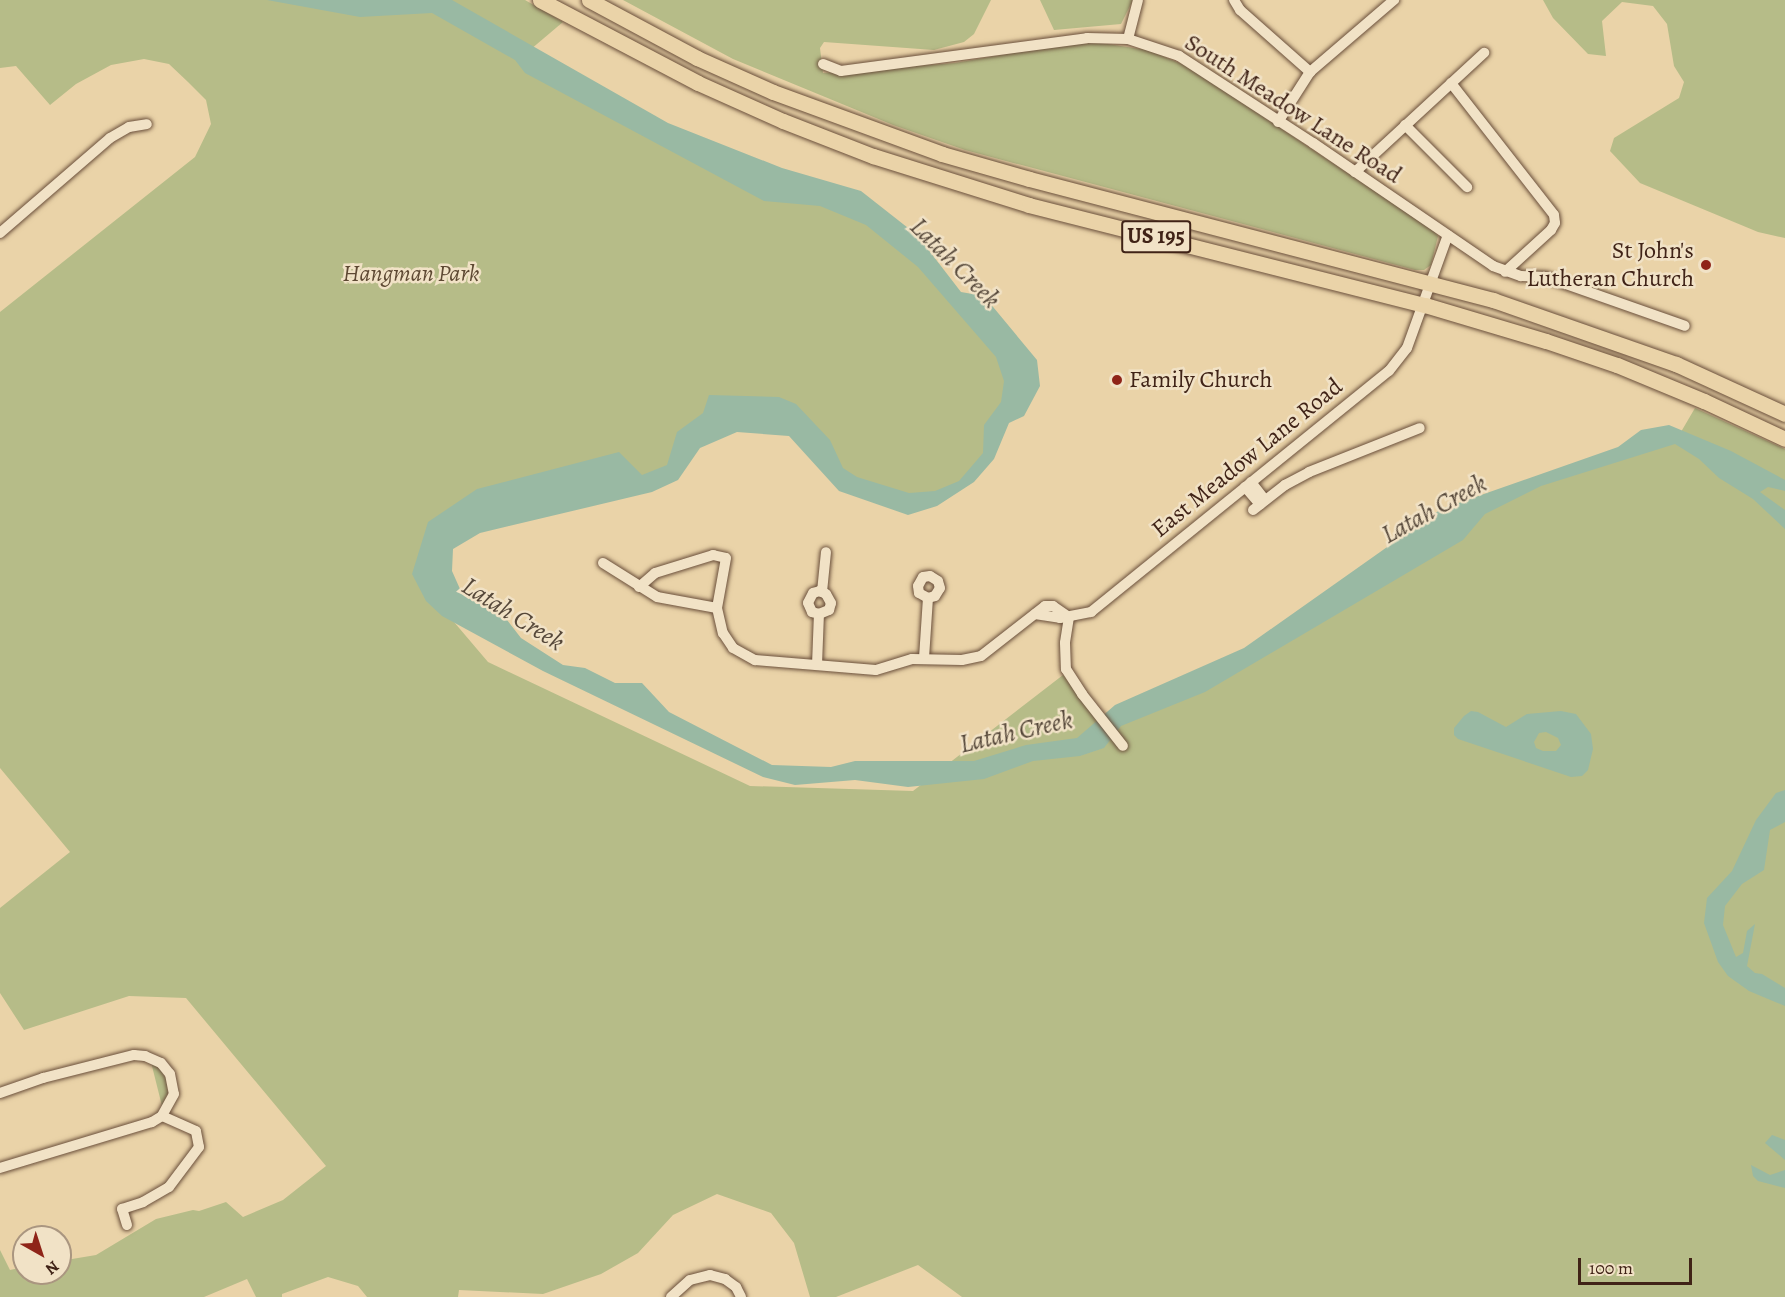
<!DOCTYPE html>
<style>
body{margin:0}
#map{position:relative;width:1785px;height:1297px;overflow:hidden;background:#ead3a8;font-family:Alegreya,serif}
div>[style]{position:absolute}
.green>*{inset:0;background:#b6bc88}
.water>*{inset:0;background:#99b9a3}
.roads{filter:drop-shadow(0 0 2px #6a4f3b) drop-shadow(0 0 2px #6a4f3b)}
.minor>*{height:10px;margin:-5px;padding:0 5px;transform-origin:5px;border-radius:5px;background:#f1e2c6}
.highway>*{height:15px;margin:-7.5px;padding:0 7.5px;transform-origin:7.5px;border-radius:7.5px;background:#ead3a8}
.dots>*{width:16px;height:16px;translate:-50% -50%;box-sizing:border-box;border:3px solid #f1e2c6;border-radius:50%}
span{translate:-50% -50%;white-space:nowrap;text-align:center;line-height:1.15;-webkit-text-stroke:5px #f1e2c6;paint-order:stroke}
.shield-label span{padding:2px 4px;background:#f1e2c6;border:2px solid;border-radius:4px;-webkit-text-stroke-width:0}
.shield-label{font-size:22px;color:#402317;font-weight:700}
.street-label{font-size:24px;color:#402317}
.poi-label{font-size:24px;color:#402317}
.right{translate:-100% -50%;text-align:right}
.left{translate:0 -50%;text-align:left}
.park-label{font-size:24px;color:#5e4933;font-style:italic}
.water-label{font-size:26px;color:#56483a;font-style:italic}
.north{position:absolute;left:12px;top:1225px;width:60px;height:60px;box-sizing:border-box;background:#f1e2c6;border:2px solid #aa9680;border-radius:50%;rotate:141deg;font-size:16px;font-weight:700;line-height:24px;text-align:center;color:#402317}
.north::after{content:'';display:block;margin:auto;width:21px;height:27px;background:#8f2418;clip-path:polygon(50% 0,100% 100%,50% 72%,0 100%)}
.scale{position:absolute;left:1578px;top:1258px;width:114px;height:27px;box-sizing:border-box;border:3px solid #402317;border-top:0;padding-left:8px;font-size:18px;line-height:21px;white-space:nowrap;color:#402317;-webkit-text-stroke:4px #f1e2c6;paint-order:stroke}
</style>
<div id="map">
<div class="green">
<i style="clip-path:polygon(0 0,525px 0,563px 22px,524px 55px,665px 135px,822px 193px,908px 245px,1017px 380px,988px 457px,967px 481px,936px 499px,839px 479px,816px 443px,734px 412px,674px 472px,441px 534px,454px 622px,488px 662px,750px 786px,913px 791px,1063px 675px,1101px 726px,1195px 684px,1482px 506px,1678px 437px,1695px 408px,1785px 449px,1785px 1297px,962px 1297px,918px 1265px,836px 1297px,810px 1297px,794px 1243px,771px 1213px,717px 1194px,673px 1215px,638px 1253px,601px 1274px,543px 1294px,459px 1290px,458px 1297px,367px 1297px,358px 1286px,328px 1277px,282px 1294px,282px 1297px,256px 1297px,247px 1279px,204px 1297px,0 1297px,0 1250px,10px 1270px,24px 1267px,24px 1273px,60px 1273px,60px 1261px,96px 1255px,156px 1219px,193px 1210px,199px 1211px,226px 1202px,243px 1217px,283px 1200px,326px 1166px,186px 998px,129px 996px,24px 1030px,0 993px,0 908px,70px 852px,0 768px,0 312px,195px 157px,211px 124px,206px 100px,188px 82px,169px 64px,144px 59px,111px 65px,76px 84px,50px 105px,16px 66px,0 68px)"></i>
<i style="clip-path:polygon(623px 0,991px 0,974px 34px,964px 42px,934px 50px,824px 42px,820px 48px,823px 73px,955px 63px,1064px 44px,1101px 43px,1147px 50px,1187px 66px,1433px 230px,1438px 236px,1431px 265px,1424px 270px,1415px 270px,965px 150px,893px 125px,733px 59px)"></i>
<i style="clip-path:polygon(1040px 0,1133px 0,1121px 24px,1054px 30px)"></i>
<i style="clip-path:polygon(1543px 0,1785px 0,1785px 238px,1758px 232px,1640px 183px,1610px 151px,1614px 138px,1679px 98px,1684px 82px,1674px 66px,1667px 24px,1653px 6px,1622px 2px,1602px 21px,1606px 56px,1588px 54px,1553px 18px)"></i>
<i style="clip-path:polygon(151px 1062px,160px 1069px,166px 1079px,168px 1093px,162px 1106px)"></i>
</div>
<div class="water">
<i style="clip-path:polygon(267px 0,452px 0,668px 123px,782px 168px,861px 191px,917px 235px,961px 292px,984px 296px,1037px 360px,1040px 386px,1024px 416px,1009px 423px,994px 459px,974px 482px,937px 506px,908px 515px,839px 491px,789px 436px,737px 432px,700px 448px,678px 480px,652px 492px,480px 533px,453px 549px,452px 571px,460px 589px,507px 620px,521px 638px,563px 665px,585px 668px,615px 683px,642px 683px,669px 712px,772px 765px,831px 767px,855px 761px,974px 761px,1026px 745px,1077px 738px,1115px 705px,1244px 648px,1441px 509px,1618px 447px,1641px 430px,1669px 425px,1731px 451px,1785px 480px,1785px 491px,1768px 487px,1760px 492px,1785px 510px,1785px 529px,1753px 499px,1719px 478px,1699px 459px,1675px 444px,1541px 486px,1485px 514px,1463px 540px,1205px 692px,1121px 726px,1104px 748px,1080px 756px,1033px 761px,984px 779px,908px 787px,855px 780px,795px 785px,763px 777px,543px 671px,442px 616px,426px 601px,412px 574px,428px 522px,477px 489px,619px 452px,642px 475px,667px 465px,677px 432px,703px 413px,709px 395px,779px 397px,796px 404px,830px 440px,843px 468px,857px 477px,909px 493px,935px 491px,959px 481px,983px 453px,984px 425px,1001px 402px,1004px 381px,996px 357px,918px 267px,866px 225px,820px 206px,764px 201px,525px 73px,515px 60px,432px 13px,360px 17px)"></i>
<i style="clip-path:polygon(evenodd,1471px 711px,1478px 712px,1506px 727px,1527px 714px,1561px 711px,1576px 714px,1591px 734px,1593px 749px,1588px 770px,1582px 776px,1571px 777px,1458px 739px,1454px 735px,1454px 728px,1464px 716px,1471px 711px,1546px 732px,1558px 738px,1561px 745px,1556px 751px,1543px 751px,1536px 748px,1534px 742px,1539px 733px,1546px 732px)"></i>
<i style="clip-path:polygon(1785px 790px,1785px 822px,1770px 830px,1764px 870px,1742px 884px,1725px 906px,1723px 925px,1736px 957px,1743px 953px,1747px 931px,1755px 924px,1747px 966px,1755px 973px,1762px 974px,1785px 988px,1785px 1006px,1749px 991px,1728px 976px,1718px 962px,1704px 923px,1707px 898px,1732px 871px,1756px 820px,1776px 793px)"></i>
<i style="clip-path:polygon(1772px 1135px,1785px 1140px,1785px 1160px,1765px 1143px)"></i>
<i style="clip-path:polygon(1751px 1165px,1770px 1175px,1785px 1170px,1785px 1188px,1758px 1181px,1753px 1176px)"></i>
</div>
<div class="roads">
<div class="minor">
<i style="left:1234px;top:0;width:12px;rotate:59deg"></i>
<i style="left:1240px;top:10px;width:94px;rotate:41.5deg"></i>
<i style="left:1128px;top:39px;width:40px;rotate:-75.6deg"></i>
<i style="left:823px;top:64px;width:19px;rotate:21deg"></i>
<i style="left:841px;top:71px;width:248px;rotate:-7.6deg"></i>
<i style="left:1087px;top:38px;width:41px;rotate:1.4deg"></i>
<i style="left:1128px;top:39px;width:54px;rotate:18.4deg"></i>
<i style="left:1179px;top:56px;width:160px;rotate:33deg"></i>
<i style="left:1313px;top:143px;width:218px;rotate:34.3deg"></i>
<i style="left:1493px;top:266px;width:30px;rotate:20deg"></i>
<i style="left:1521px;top:276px;width:25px;rotate:2deg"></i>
<i style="left:1546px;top:277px;width:147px;rotate:19.4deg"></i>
<i style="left:1451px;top:83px;width:167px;rotate:52deg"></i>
<i style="left:1554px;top:215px;width:8px;rotate:83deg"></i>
<i style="left:1555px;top:223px;width:8px;rotate:120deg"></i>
<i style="left:1551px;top:230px;width:62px;rotate:137.6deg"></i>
<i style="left:1278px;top:122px;width:59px;rotate:-57.4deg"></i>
<i style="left:1310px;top:72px;width:111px;rotate:-40.6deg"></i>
<i style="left:1405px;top:125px;width:88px;rotate:45deg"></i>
<i style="left:1355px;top:172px;width:176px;rotate:-42.7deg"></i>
<i style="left:0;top:233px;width:145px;rotate:-40.8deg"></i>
<i style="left:110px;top:138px;width:22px;rotate:-30deg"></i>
<i style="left:129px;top:127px;width:18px;rotate:-9deg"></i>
<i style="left:1251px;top:482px;width:23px;rotate:52deg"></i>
<i style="left:1245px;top:487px;width:23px;rotate:49deg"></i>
<i style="left:1253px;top:510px;width:41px;rotate:-38deg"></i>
<i style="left:1285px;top:485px;width:27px;rotate:-28deg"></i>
<i style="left:1309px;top:472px;width:119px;rotate:-21.6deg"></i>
<i style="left:603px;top:563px;width:64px;rotate:32.2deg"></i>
<i style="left:657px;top:597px;width:61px;rotate:10.4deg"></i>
<i style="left:639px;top:587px;width:21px;rotate:-41deg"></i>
<i style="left:655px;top:573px;width:61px;rotate:-17.2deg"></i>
<i style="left:713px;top:555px;width:13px;rotate:13deg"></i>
<i style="left:726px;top:558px;width:51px;rotate:100.2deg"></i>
<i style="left:717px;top:608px;width:26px;rotate:77deg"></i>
<i style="left:723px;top:633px;width:18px;rotate:56deg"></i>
<i style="left:733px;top:648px;width:25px;rotate:29deg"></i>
<i style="left:755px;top:660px;width:121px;rotate:4.7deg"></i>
<i style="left:876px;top:670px;width:38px;rotate:-17deg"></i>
<i style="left:912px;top:659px;width:50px;rotate:1.1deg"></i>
<i style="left:962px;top:660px;width:19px;rotate:-12deg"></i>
<i style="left:981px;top:656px;width:81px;rotate:-38deg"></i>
<i style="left:1045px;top:606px;width:8px"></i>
<i style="left:1053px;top:606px;width:19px;rotate:35deg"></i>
<i style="left:822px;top:592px;width:40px;rotate:-84.3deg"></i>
<i style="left:1035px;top:614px;width:25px;rotate:9deg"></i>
<i style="left:1060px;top:618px;width:32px;rotate:-11deg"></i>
<i style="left:1091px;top:612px;width:383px;rotate:-39deg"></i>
<i style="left:1389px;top:371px;width:29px;rotate:-52deg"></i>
<i style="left:1407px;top:348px;width:120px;rotate:-70.1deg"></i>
<i style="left:1069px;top:617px;width:26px;rotate:99deg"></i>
<i style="left:1065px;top:643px;width:26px;rotate:88deg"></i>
<i style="left:1066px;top:669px;width:30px;rotate:57deg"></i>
<i style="left:1082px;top:694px;width:66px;rotate:51.7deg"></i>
<i style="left:924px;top:658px;width:60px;rotate:-86.2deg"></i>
<i style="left:928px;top:598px;width:7px;rotate:-16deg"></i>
<i style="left:935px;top:596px;width:9px;rotate:-58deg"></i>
<i style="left:940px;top:588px;width:7px;rotate:-106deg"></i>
<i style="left:938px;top:581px;width:9px;rotate:-148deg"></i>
<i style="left:930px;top:576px;width:7px;rotate:172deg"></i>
<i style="left:923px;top:577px;width:10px;rotate:119deg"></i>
<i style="left:918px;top:586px;width:7px;rotate:82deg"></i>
<i style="left:919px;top:593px;width:10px;rotate:29deg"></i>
<i style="left:817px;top:665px;width:51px;rotate:-87.8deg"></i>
<i style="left:819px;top:614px;width:11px;rotate:-22deg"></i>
<i style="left:829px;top:610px;width:7px;rotate:-74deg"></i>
<i style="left:831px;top:603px;width:10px;rotate:-119deg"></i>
<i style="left:826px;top:594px;width:7px;rotate:-153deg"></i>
<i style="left:820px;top:591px;width:7px;rotate:164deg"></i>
<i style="left:813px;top:593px;width:11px;rotate:117deg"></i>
<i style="left:808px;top:603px;width:10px;rotate:66deg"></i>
<i style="left:812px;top:612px;width:7px;rotate:16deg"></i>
<i style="left:0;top:1093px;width:46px;rotate:-19.2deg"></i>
<i style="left:43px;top:1078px;width:94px;rotate:-14.2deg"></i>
<i style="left:134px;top:1055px;width:11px;rotate:5deg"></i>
<i style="left:145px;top:1056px;width:17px;rotate:24deg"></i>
<i style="left:161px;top:1063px;width:14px;rotate:51deg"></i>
<i style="left:170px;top:1074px;width:20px;rotate:79deg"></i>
<i style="left:174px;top:1094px;width:25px;rotate:119deg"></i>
<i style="left:162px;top:1116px;width:12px;rotate:149deg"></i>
<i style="left:152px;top:1122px;width:159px;rotate:163.2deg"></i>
<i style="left:127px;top:1225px;width:17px;rotate:-107deg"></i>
<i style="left:122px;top:1209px;width:22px;rotate:-18deg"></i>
<i style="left:143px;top:1202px;width:30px;rotate:-30deg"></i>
<i style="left:169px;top:1187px;width:50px;rotate:-53.1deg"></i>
<i style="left:199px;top:1147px;width:16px;rotate:-101deg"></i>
<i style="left:196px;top:1131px;width:37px;rotate:-156deg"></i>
<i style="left:671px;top:1297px;width:25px;rotate:-42deg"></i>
<i style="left:690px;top:1280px;width:21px;rotate:-14deg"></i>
<i style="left:710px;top:1275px;width:16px;rotate:15deg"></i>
<i style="left:725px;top:1279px;width:14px;rotate:36deg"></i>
<i style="left:736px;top:1287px;width:11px;rotate:63deg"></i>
</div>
<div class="highway">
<i style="left:540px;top:0;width:178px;rotate:27.7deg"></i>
<i style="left:698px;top:83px;width:93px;rotate:24.1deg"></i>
<i style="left:783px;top:121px;width:97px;rotate:21.3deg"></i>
<i style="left:873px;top:156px;width:164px;rotate:17.4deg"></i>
<i style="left:1029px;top:205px;width:408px;rotate:14.2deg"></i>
<i style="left:1425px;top:305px;width:126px;rotate:16.6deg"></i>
<i style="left:1546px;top:341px;width:75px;rotate:18.7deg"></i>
<i style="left:1617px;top:365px;width:94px;rotate:22.5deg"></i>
<i style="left:1704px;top:401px;width:89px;rotate:25.1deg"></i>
<i style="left:589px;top:0;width:123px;rotate:28.2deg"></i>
<i style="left:697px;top:58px;width:83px;rotate:24.1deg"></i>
<i style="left:773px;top:92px;width:180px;rotate:20.1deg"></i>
<i style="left:942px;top:154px;width:91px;rotate:16deg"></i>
<i style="left:1029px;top:179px;width:480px;rotate:14.6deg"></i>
<i style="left:1493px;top:300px;width:194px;rotate:19.3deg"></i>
<i style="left:1676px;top:364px;width:120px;rotate:24.6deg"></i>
</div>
</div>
<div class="dots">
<i style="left:1706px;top:265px;background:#8f2418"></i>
<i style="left:1117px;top:380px;background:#8f2418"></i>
</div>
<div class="shield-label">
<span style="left:1156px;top:237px">US 195</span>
</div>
<div class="street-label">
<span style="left:1293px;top:109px;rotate:33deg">South Meadow Lane Road</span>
<span style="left:1247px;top:458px;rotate:-39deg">East Meadow Lane Road</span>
</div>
<div class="poi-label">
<span class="right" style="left:1694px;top:265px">St John's<br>Lutheran Church</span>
<span class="left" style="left:1129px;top:380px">Family Church</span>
</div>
<div class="park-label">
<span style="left:411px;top:274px">Hangman Park</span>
</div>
<div class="water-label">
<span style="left:955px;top:263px;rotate:45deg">Latah Creek</span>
<span style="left:1434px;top:509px;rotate:-29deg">Latah Creek</span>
<span style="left:513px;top:614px;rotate:32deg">Latah Creek</span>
<span style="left:1016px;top:732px;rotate:-13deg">Latah Creek</span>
</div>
<div class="north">N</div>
<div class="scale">100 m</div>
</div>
